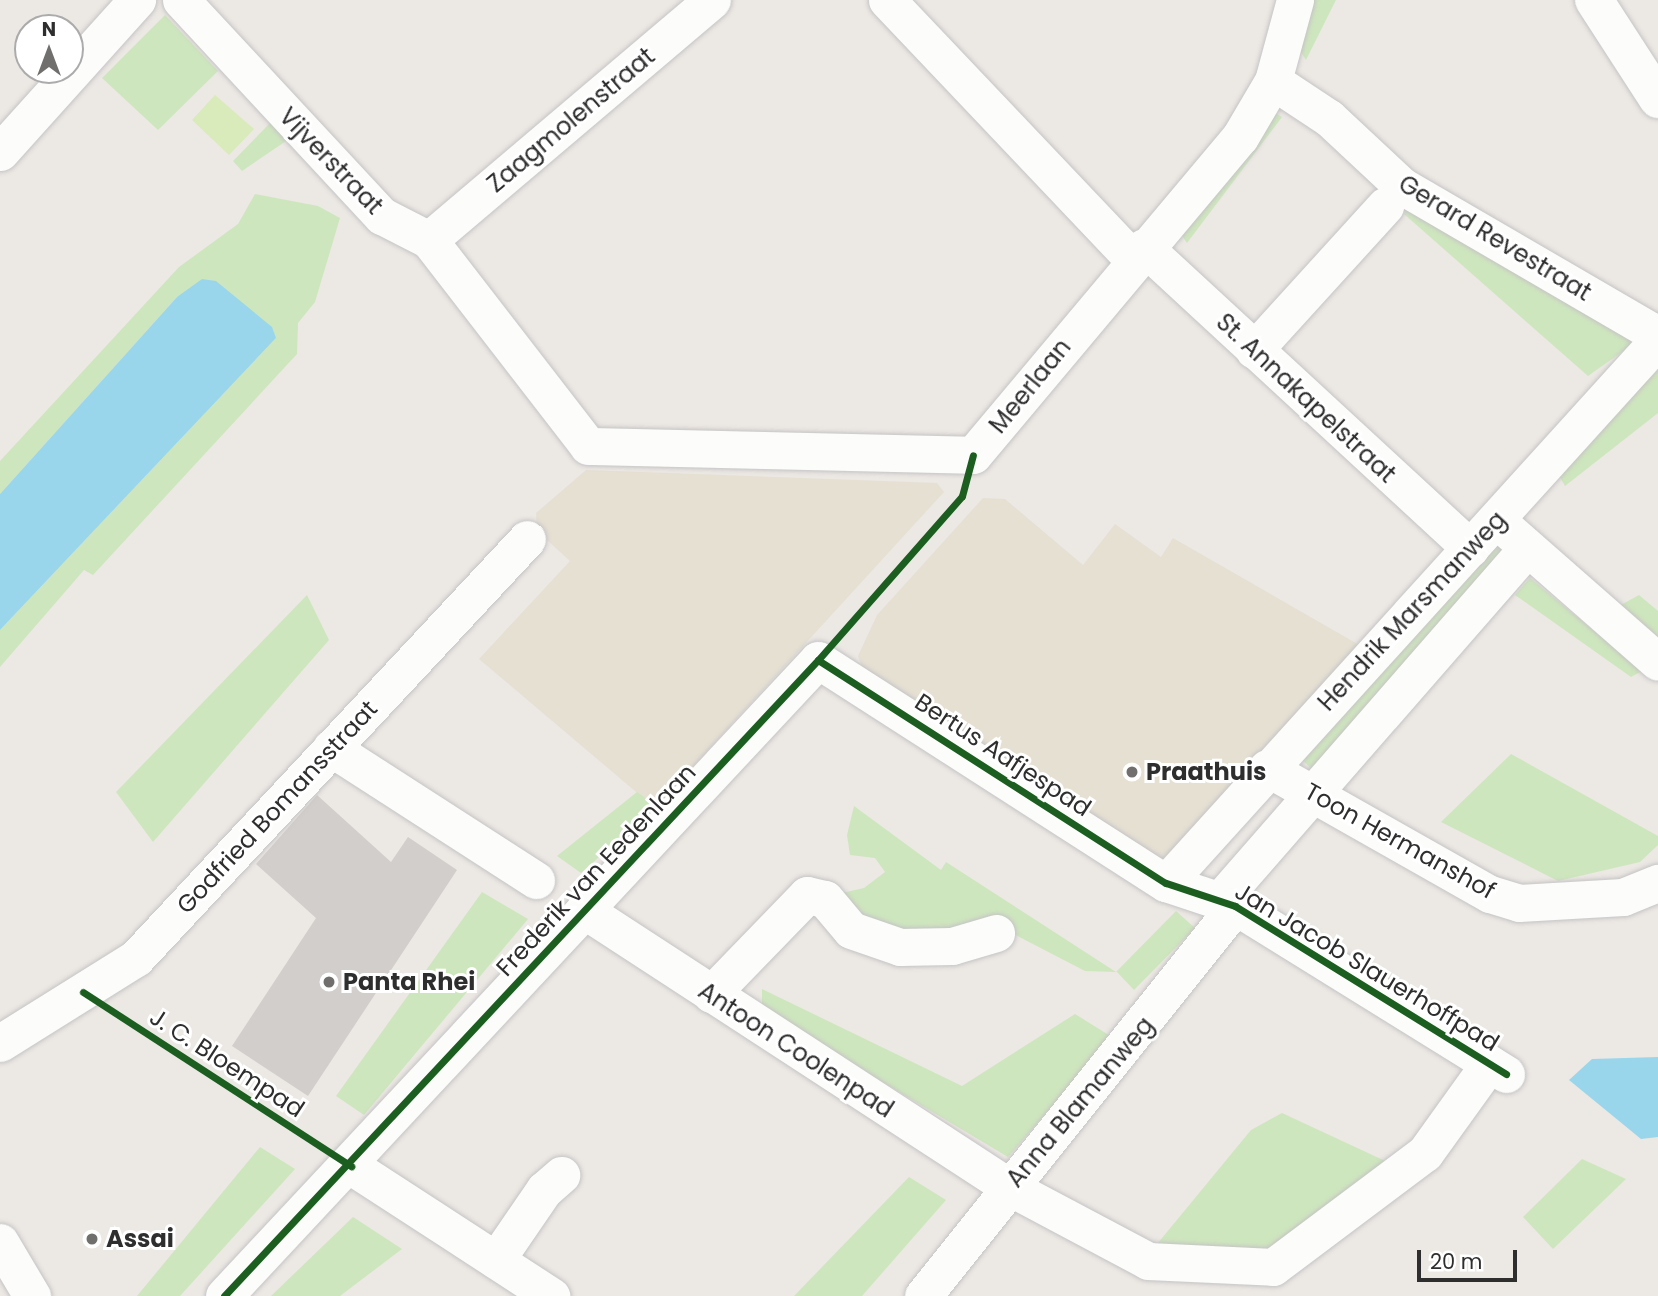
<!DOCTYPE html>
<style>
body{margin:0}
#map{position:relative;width:1658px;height:1296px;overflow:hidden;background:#ece8e4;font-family:Poppins,sans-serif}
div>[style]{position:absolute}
.education>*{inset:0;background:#e6e0d3}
.green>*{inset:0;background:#cee6be}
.pitch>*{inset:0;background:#d9eabb}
.water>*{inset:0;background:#99d6ec}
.building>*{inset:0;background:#d1cecb}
.roads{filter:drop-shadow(0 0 2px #c5c4c5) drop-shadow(0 0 2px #c5c4c5)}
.street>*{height:37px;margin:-18.5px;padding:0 18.5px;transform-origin:18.5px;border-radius:18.5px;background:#fcfcfb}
.secondary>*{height:38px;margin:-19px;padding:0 19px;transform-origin:19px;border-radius:19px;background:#fcfcfb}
.cycleway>*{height:7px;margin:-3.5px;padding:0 3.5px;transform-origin:3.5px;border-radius:3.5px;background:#1b5e20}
.dots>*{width:19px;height:19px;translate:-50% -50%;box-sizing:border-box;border:4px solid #fff;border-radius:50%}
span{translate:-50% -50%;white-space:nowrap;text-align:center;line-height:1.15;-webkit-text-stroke:6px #fff;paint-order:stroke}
.street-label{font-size:24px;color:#2e2e2e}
.poi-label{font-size:24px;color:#2e2e2e;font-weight:700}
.left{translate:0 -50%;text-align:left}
.north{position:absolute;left:14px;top:14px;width:70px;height:70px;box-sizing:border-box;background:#fff;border:2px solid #ababab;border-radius:50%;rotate:0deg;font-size:19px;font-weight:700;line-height:28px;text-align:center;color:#2e2e2e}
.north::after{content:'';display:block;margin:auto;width:24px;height:32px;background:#706f6e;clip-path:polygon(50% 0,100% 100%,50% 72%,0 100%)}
.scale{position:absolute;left:1417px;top:1250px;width:100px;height:32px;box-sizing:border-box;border:4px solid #2e2e2e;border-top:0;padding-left:9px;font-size:21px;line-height:24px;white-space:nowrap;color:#2e2e2e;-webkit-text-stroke:5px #fff;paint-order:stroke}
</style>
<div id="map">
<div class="education">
<i style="clip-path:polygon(586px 470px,937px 483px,944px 492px,655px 808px,479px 659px,570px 561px,537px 531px,536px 513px)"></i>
<i style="clip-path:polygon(983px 498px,1005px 499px,1083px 565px,1115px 524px,1161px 557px,1173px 538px,1361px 646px,1165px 869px,865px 676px,858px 656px,877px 615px)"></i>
</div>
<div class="green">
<i style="clip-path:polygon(1313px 0,1336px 0,1306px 60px,1296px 44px)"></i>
<i style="clip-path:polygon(165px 15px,218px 71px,158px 130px,102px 78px)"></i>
<i style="clip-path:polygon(1272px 111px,1282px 117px,1187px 243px,1178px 230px)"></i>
<i style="clip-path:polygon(272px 121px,292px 137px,242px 171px,233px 161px)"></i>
<i style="clip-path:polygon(255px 194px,318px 206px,340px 218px,315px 302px,298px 323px,297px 354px,93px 575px,84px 570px,0 667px,0 630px,276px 338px,177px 297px,0 494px,0 461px,179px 267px,238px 224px)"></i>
<i style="clip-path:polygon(1412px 205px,1636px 342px,1588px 376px,1404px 214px)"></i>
<i style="clip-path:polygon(1658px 370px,1658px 413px,1565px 486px,1557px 472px)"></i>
<i style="clip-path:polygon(1495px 540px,1504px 547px,1314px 771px,1298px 756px)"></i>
<i style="clip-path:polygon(1530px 578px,1642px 671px,1631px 677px,1515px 595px)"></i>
<i style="clip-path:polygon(307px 595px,329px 640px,153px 842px,116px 792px)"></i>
<i style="clip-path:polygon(1639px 595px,1658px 611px,1658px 640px,1619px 606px)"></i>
<i style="clip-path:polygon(1511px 754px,1658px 836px,1658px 845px,1640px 862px,1558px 881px,1441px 822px)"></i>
<i style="clip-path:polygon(637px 792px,657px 806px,581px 873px,557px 856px)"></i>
<i style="clip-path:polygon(854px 806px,941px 870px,946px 862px,1116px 972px,1176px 911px,1195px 928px,1134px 990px,1117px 972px,1085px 971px,1004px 929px,884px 933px,837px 894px,864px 888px,885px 872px,875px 858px,850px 855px,847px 835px)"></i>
<i style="clip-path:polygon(482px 892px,528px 919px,364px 1115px,336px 1096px)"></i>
<i style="clip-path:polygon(762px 989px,962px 1086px,1075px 1014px,1112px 1037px,1008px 1157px,762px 1010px)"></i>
<i style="clip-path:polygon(1282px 1113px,1396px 1166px,1265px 1253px,1153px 1249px,1251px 1130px)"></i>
<i style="clip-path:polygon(260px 1147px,295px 1169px,180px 1296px,137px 1296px)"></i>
<i style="clip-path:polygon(1582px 1159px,1626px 1179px,1553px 1249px,1523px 1217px)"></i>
<i style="clip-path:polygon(909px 1177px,946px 1200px,862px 1296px,794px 1296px)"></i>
<i style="clip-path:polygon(353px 1217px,402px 1249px,340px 1296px,271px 1296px)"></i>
</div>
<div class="pitch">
<i style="clip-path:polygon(215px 95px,254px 129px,229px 155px,192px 120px)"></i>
</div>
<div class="water">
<i style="clip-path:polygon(202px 279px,216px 281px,272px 327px,276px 338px,0 630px,0 494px,177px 297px)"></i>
<i style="clip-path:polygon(1658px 1057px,1658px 1137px,1641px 1139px,1569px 1080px,1592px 1059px)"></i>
</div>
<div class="building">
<i style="clip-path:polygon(317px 795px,391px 862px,408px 837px,457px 870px,308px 1096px,232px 1046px,316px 918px,256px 864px)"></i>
</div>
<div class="roads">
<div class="street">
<i style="left:181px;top:0;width:295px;rotate:47.1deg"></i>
<i style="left:382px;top:216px;width:53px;rotate:27.1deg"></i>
<i style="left:429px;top:240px;width:260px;rotate:52.3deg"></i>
<i style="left:588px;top:446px;width:385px;rotate:1.3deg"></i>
<i style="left:973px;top:455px;width:415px;rotate:-50deg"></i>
<i style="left:1240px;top:137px;width:65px;rotate:-59.5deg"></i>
<i style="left:1273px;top:81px;width:84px;rotate:-74.8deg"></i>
<i style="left:887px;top:0;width:357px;rotate:46.5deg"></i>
<i style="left:1273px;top:81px;width:67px;rotate:33.5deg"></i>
<i style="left:1329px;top:118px;width:100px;rotate:43deg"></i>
<i style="left:1402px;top:186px;width:296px;rotate:30.2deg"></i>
<i style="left:0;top:152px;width:205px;rotate:-48deg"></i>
<i style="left:429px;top:240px;width:371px;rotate:-40.3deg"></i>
<i style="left:1144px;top:247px;width:444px;rotate:42.7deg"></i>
<i style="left:1254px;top:350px;width:195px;rotate:-47.7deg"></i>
<i style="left:1509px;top:531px;width:198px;rotate:41.3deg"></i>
<i style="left:331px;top:748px;width:244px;rotate:32.8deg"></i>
<i style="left:1267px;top:768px;width:256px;rotate:29.5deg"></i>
<i style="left:1490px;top:894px;width:30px;rotate:17deg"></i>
<i style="left:1519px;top:903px;width:104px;rotate:-3.3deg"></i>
<i style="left:1623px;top:897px;width:38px;rotate:-22deg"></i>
<i style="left:1166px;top:883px;width:733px;rotate:-47.82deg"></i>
<i style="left:1221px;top:899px;width:466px;rotate:-48.9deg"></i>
<i style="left:584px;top:910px;width:507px;rotate:33.09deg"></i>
<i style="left:1009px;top:1187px;width:157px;rotate:28deg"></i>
<i style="left:1148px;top:1261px;width:125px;rotate:2.7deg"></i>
<i style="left:1273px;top:1267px;width:190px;rotate:-36.9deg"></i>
<i style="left:1425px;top:1153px;width:110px;rotate:-54.3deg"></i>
<i style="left:711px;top:994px;width:138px;rotate:-45.9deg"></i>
<i style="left:807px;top:895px;width:18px;rotate:13deg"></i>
<i style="left:825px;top:899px;width:40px;rotate:50deg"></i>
<i style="left:851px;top:930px;width:52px;rotate:19.1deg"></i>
<i style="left:900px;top:947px;width:52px;rotate:-1.1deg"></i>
<i style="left:952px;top:946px;width:46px;rotate:-16.5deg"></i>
<i style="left:0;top:1043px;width:160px;rotate:-32deg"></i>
<i style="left:136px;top:958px;width:573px;rotate:-46.98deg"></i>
<i style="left:351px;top:1166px;width:239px;rotate:33deg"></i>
<i style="left:0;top:1242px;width:63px;rotate:59.3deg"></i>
<i style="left:496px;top:1260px;width:85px;rotate:-55.6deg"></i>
<i style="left:544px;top:1190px;width:23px;rotate:-41deg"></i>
<i style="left:224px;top:1296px;width:870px;rotate:-46.96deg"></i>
<i style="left:818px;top:660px;width:413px;rotate:32.7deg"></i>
<i style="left:1166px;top:883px;width:73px;rotate:18.4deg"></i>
<i style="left:1235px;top:906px;width:319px;rotate:31.8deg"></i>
<i style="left:923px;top:1296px;width:499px;rotate:-51.3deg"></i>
</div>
<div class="secondary">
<i style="left:1594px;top:0;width:118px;rotate:57.1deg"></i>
</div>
</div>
<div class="cycleway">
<i style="left:818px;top:660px;width:413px;rotate:32.7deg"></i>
<i style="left:1166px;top:883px;width:73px;rotate:18.4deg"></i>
<i style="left:1235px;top:906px;width:319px;rotate:31.8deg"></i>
<i style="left:83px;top:992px;width:320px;rotate:33deg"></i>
<i style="left:224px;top:1296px;width:870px;rotate:-46.96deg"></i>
<i style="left:818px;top:660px;width:218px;rotate:-48.7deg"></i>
<i style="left:962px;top:496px;width:42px;rotate:-75deg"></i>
</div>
<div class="dots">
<i style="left:1132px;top:772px;background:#706f6e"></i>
<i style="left:329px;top:982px;background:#706f6e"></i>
<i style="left:92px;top:1239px;background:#706f6e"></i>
</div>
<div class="street-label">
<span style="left:571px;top:120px;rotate:-40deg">Zaagmolenstraat</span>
<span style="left:331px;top:161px;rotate:46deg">Vijverstraat</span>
<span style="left:1495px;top:238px;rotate:31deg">Gerard Revestraat</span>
<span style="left:1030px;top:386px;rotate:-51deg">Meerlaan</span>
<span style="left:1306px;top:398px;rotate:43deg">St. Annakapelstraat</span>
<span style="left:1412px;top:611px;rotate:-47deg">Hendrik Marsmanweg</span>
<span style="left:1003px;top:755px;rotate:33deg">Bertus Aafjespad</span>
<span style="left:277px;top:807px;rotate:-47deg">Godfried Bomansstraat</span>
<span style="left:1400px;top:841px;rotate:29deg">Toon Hermanshof</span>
<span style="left:596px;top:870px;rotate:-47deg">Frederik van Eedenlaan</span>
<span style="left:1367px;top:967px;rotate:31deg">Jan Jacob Slauerhoffpad</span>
<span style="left:796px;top:1050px;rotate:33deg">Antoon Coolenpad</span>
<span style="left:227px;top:1063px;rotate:33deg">J. C. Bloempad</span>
<span style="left:1080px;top:1102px;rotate:-50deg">Anna Blamanweg</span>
</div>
<div class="poi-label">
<span class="left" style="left:1146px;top:772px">Praathuis</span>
<span class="left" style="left:343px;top:982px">Panta Rhei</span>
<span class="left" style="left:106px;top:1239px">Assai</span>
</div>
<div class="north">N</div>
<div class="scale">20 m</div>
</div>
